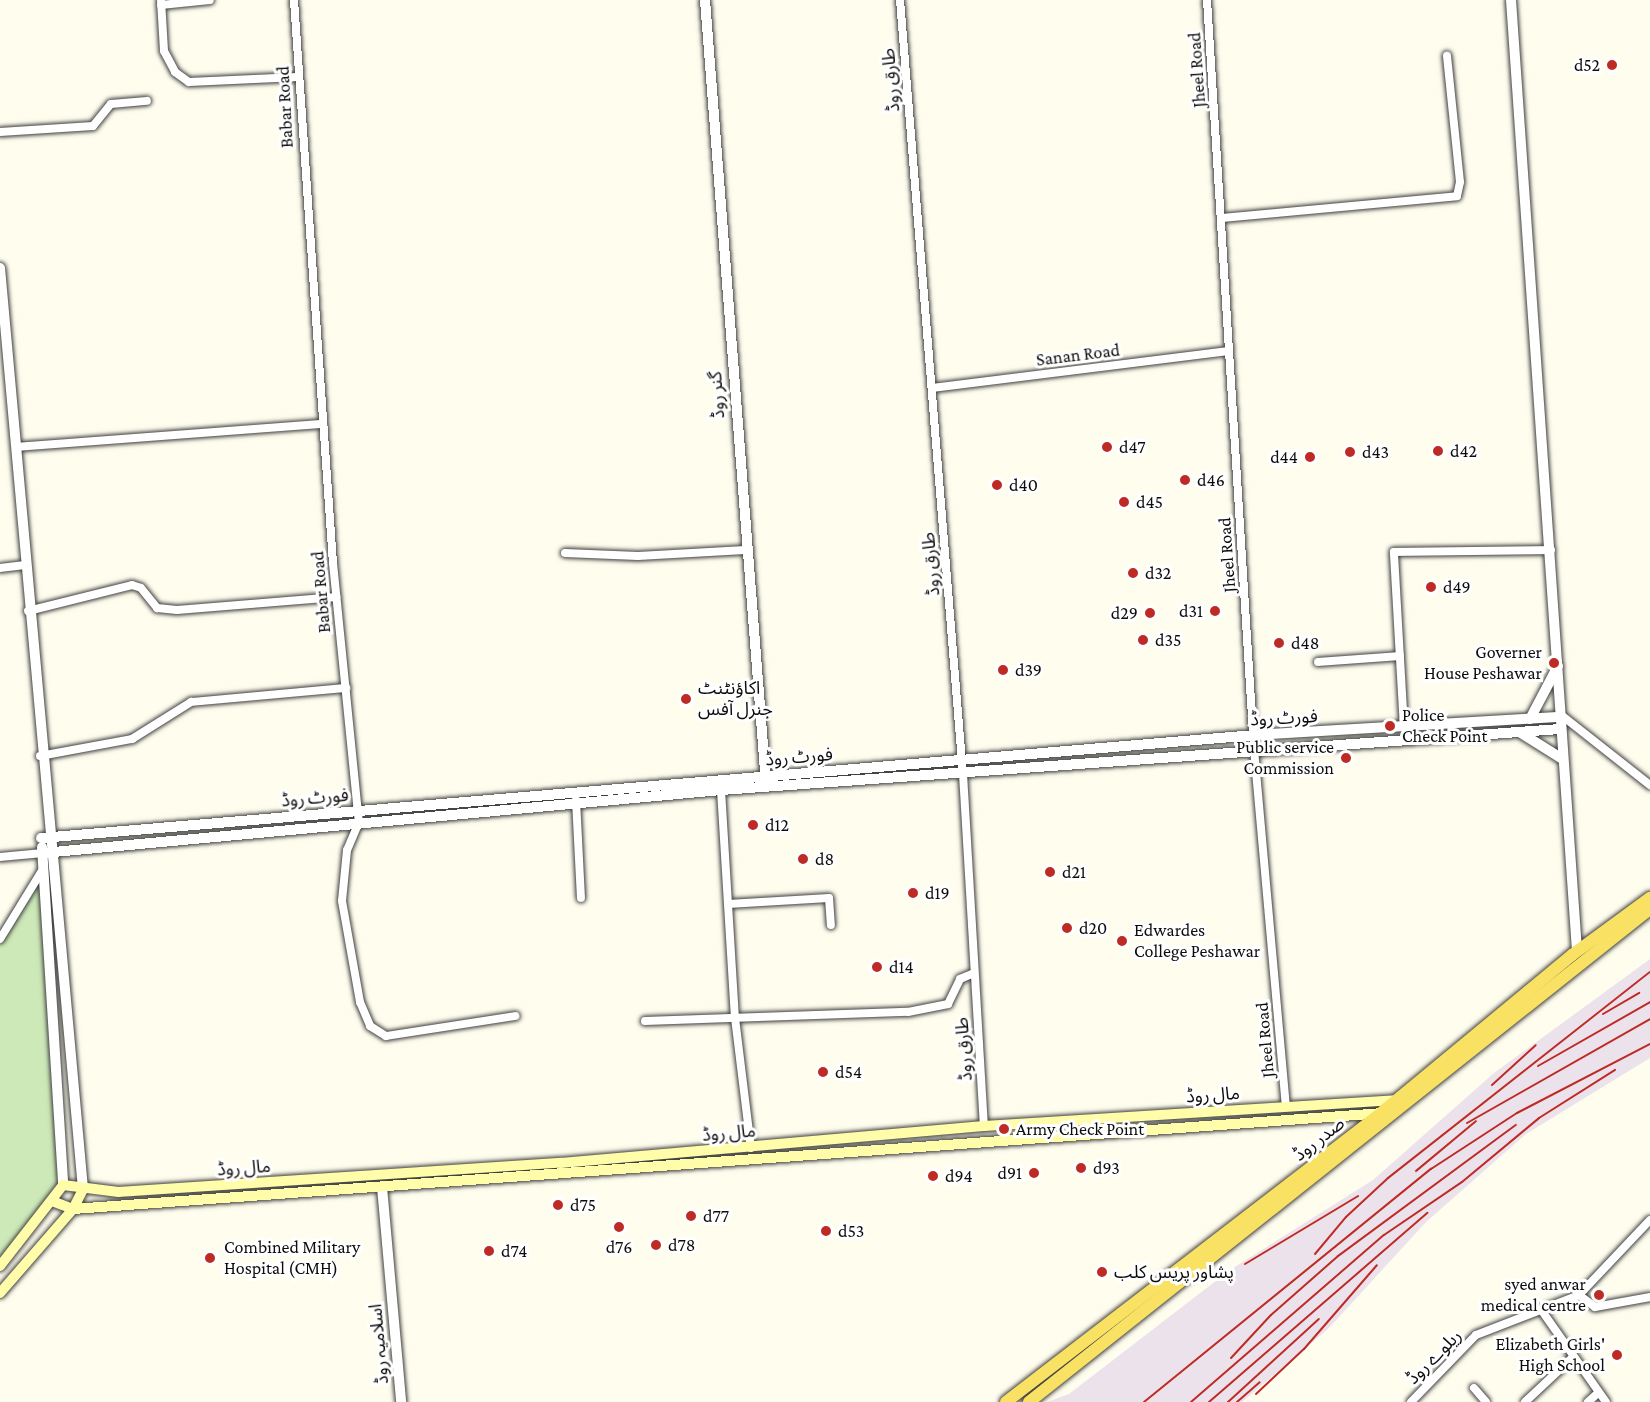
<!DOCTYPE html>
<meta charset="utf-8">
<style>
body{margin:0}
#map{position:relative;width:1650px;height:1402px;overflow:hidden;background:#fffdee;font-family:"Crimson Pro","Noto Sans Arabic",serif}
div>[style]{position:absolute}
.industrial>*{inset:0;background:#ece2ec}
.green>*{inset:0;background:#cde9b8}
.roads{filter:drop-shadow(0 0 2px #404040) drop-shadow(0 0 2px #404040)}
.minor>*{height:8px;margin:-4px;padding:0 4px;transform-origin:4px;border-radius:4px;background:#fff}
.tertiary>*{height:10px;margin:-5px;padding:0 5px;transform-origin:5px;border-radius:5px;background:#fff}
.secondary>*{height:10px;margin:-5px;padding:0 5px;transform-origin:5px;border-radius:5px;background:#fffda9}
.primary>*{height:12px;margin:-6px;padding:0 6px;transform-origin:6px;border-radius:6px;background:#f9e164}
.rail>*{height:2px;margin:-1px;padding:0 1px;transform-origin:1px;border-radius:1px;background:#be2b25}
.dots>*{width:16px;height:16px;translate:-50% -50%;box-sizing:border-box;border:3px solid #fff;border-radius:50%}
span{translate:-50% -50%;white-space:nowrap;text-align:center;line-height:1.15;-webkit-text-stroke:6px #fff;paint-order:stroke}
.poi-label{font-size:18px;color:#0d0d0d}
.right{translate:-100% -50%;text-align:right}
.left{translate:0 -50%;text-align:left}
.street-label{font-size:18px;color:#0d0d0d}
</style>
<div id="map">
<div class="industrial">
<i style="clip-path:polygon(1650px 959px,1650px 1058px,1526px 1134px,1426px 1222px,1328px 1329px,1242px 1402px,1047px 1402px,1069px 1394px,1230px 1270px,1373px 1180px,1494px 1073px)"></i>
</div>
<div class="green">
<i style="clip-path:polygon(44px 868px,63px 1185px,0 1264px,0 941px)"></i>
</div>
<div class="roads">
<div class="minor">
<i style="left:161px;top:0;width:51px;rotate:86.6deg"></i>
<i style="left:164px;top:51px;width:24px;rotate:62deg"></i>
<i style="left:175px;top:72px;width:17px;rotate:36deg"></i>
<i style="left:189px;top:82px;width:109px;rotate:-2.6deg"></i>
<i style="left:294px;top:0;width:564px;rotate:86.04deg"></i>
<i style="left:333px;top:563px;width:260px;rotate:84.3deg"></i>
<i style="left:359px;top:822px;width:30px;rotate:113deg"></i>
<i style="left:347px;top:850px;width:51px;rotate:95.6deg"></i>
<i style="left:342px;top:901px;width:103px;rotate:79.9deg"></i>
<i style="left:360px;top:1002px;width:26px;rotate:67deg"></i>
<i style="left:370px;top:1026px;width:19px;rotate:32deg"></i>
<i style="left:386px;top:1036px;width:131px;rotate:-8.8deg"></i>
<i style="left:900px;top:0;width:777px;rotate:85.35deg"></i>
<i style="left:963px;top:774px;width:353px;rotate:86.6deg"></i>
<i style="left:1207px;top:0;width:750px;rotate:86.41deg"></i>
<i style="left:1254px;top:749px;width:359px;rotate:84.9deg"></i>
<i style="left:161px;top:5px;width:49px;rotate:-5.8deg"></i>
<i style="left:0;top:132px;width:93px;rotate:-3.7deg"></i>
<i style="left:93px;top:126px;width:28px;rotate:-51deg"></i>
<i style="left:111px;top:104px;width:36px;rotate:-5deg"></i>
<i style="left:1222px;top:218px;width:236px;rotate:-5.3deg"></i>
<i style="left:1457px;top:196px;width:14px;rotate:-78deg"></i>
<i style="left:1460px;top:182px;width:127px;rotate:-95.9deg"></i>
<i style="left:932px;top:388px;width:299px;rotate:-7.1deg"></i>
<i style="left:16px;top:447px;width:308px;rotate:-4.3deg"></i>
<i style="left:565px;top:553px;width:73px;rotate:2.4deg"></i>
<i style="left:638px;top:556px;width:107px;rotate:-3.2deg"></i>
<i style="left:0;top:568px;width:25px;rotate:-7deg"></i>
<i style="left:28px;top:611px;width:107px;rotate:-14deg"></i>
<i style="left:132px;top:585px;width:9px;rotate:18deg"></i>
<i style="left:141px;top:588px;width:26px;rotate:51deg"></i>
<i style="left:157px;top:608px;width:20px;rotate:6deg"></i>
<i style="left:177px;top:610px;width:160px;rotate:-4.7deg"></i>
<i style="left:1318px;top:662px;width:82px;rotate:-4.2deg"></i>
<i style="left:1560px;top:714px;width:115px;rotate:38.3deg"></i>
<i style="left:1404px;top:728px;width:176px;rotate:-93.3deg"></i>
<i style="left:1394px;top:552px;width:157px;rotate:-0.7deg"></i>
<i style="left:40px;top:756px;width:94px;rotate:-10.5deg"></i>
<i style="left:132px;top:739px;width:70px;rotate:-32.1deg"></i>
<i style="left:191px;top:702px;width:156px;rotate:-5.2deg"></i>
<i style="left:721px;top:790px;width:228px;rotate:86.5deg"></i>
<i style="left:735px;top:1018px;width:131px;rotate:83deg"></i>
<i style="left:576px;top:800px;width:98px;rotate:87.1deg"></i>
<i style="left:0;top:857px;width:43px;rotate:-5.3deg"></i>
<i style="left:728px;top:904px;width:101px;rotate:-3.4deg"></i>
<i style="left:829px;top:898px;width:27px;rotate:86deg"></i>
<i style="left:0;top:939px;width:82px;rotate:-58.4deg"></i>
<i style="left:645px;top:1021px;width:263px;rotate:-2deg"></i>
<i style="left:908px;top:1012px;width:41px;rotate:-11.3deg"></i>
<i style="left:948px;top:1004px;width:28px;rotate:-64deg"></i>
<i style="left:960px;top:979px;width:15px;rotate:-23deg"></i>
<i style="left:1579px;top:1295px;width:20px;rotate:37deg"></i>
<i style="left:1595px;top:1307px;width:56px;rotate:-10.3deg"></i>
<i style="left:1542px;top:1311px;width:111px;rotate:54.9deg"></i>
<i style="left:1474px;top:1388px;width:18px;rotate:49deg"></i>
<i style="left:1411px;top:1402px;width:93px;rotate:-45.9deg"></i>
<i style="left:1476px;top:1335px;width:110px;rotate:-21.2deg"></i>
<i style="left:1579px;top:1295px;width:103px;rotate:-46.6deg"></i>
<i style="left:1525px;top:1402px;width:64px;rotate:-43.1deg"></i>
<i style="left:1588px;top:1402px;width:13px;rotate:-42deg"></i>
</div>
<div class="tertiary">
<i style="left:705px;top:0;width:785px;rotate:85.55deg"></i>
<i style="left:1511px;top:0;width:954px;rotate:86.03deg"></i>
<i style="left:0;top:268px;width:925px;rotate:84.85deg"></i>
<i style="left:1530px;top:719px;width:60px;rotate:-62.2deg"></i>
<i style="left:1521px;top:733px;width:47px;rotate:32deg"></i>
<i style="left:41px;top:838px;width:1217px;rotate:-4.85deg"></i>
<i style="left:1254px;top:735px;width:307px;rotate:-3.4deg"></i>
<i style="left:42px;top:847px;width:339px;rotate:86.4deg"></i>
<i style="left:43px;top:853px;width:681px;rotate:-5.31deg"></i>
<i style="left:721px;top:790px;width:841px;rotate:-4.16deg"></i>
<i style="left:382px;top:1187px;width:216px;rotate:84.9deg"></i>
</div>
<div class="secondary">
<i style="left:52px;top:1201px;width:22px;rotate:21deg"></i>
<i style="left:73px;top:1209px;width:1313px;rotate:-4.19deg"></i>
<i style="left:0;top:1266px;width:103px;rotate:-52.1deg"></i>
<i style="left:63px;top:1185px;width:56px;rotate:7.1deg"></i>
<i style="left:119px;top:1192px;width:442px;rotate:-3.8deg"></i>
<i style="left:560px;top:1163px;width:426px;rotate:-5deg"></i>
<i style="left:984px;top:1126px;width:416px;rotate:-3.6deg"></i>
<i style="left:0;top:1293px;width:111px;rotate:-49deg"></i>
<i style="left:73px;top:1209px;width:22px;rotate:-63deg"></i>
</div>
<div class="primary">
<i style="left:1006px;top:1402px;width:473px;rotate:-37.6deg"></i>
<i style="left:1381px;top:1113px;width:248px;rotate:-39.6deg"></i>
<i style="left:1572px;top:955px;width:97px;rotate:-36.2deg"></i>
<i style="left:1029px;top:1402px;width:793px;rotate:-38.45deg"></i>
</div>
</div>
<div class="rail">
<i style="left:1603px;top:1014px;width:42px;rotate:-30.3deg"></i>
<i style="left:1538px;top:1066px;width:129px;rotate:-29.7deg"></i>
<i style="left:1492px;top:1085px;width:59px;rotate:-42.3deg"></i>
<i style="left:1467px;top:1123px;width:210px;rotate:-29.6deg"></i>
<i style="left:1416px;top:1171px;width:78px;rotate:-39.8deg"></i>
<i style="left:1315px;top:1254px;width:48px;rotate:-50deg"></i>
<i style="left:1346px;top:1217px;width:57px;rotate:-42.9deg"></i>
<i style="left:1388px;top:1178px;width:333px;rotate:-38.2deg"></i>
<i style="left:1245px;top:1264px;width:132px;rotate:-31deg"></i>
<i style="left:1231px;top:1358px;width:59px;rotate:-47.1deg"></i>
<i style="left:1271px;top:1315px;width:89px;rotate:-41.4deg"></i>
<i style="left:1338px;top:1256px;width:221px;rotate:-36.4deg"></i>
<i style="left:1256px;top:1394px;width:66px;rotate:-43.2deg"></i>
<i style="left:1304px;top:1349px;width:111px;rotate:-49deg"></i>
<i style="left:1144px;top:1402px;width:370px;rotate:-39.1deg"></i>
<i style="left:1431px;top:1169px;width:103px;rotate:-33.1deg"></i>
<i style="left:1517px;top:1113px;width:150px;rotate:-27.4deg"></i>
<i style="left:1191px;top:1402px;width:255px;rotate:-40.9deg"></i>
<i style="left:1384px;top:1235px;width:94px;rotate:-34.2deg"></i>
<i style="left:1462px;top:1182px;width:100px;rotate:-39.7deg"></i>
<i style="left:1539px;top:1118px;width:90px;rotate:-32.3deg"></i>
<i style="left:1209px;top:1402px;width:289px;rotate:-40.9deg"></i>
<i style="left:1228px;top:1402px;width:123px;rotate:-42.4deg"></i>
<i style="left:1237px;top:1402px;width:30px;rotate:-41deg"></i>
</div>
<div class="dots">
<i style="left:1612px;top:65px;background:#be2b25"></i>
<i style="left:1107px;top:447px;background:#be2b25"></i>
<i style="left:1438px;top:451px;background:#be2b25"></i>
<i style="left:1350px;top:452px;background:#be2b25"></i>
<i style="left:1310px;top:457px;background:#be2b25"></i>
<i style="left:1185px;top:480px;background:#be2b25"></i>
<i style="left:997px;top:485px;background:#be2b25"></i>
<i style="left:1124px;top:502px;background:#be2b25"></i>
<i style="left:1133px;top:573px;background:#be2b25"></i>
<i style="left:1431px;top:587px;background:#be2b25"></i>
<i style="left:1215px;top:611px;background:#be2b25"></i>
<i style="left:1150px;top:613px;background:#be2b25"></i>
<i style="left:1143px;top:640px;background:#be2b25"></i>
<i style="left:1279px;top:643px;background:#be2b25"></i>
<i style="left:1554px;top:663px;background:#be2b25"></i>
<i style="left:1003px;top:670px;background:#be2b25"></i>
<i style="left:686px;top:699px;background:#be2b25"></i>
<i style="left:1390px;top:726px;background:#be2b25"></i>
<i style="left:1346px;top:758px;background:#be2b25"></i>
<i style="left:753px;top:825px;background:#be2b25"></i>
<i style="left:803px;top:859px;background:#be2b25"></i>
<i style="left:1050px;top:872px;background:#be2b25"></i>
<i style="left:913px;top:893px;background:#be2b25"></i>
<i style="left:1067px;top:928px;background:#be2b25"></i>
<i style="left:1122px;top:941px;background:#be2b25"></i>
<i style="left:877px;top:967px;background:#be2b25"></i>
<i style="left:823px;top:1072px;background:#be2b25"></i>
<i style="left:1004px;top:1129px;background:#be2b25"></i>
<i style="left:1081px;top:1168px;background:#be2b25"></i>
<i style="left:1034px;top:1173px;background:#be2b25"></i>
<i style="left:933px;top:1176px;background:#be2b25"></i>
<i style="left:558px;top:1205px;background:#be2b25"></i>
<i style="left:691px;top:1216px;background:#be2b25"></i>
<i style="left:619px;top:1227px;background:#be2b25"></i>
<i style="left:826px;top:1231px;background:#be2b25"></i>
<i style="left:656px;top:1245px;background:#be2b25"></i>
<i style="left:489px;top:1251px;background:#be2b25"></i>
<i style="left:210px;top:1258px;background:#be2b25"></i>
<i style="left:1102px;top:1272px;background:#be2b25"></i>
<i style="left:1599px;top:1295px;background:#be2b25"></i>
<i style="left:1617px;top:1355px;background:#be2b25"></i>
</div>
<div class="poi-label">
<span class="right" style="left:1600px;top:65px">d52</span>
<span class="left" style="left:1119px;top:447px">d47</span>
<span class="left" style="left:1450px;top:451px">d42</span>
<span class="left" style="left:1362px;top:452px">d43</span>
<span class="right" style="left:1298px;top:457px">d44</span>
<span class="left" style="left:1197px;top:480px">d46</span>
<span class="left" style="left:1009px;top:485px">d40</span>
<span class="left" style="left:1136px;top:502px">d45</span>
<span class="left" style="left:1145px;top:573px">d32</span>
<span class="left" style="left:1443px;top:587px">d49</span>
<span class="right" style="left:1203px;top:611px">d31</span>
<span class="right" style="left:1138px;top:613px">d29</span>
<span class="left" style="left:1155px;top:640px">d35</span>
<span class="left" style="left:1291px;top:643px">d48</span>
<span class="right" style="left:1542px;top:663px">Governer<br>House Peshawar</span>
<span class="left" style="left:1015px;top:670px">d39</span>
<span class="left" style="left:698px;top:699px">اکاؤنٹنٹ<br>جنرل آفس</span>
<span class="left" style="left:1402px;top:726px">Police<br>Check Point</span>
<span class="right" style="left:1334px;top:758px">Public service<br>Commission</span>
<span class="left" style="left:765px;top:825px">d12</span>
<span class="left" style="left:815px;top:859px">d8</span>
<span class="left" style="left:1062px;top:872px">d21</span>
<span class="left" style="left:925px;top:893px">d19</span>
<span class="left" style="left:1079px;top:928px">d20</span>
<span class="left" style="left:1134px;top:941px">Edwardes<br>College Peshawar</span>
<span class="left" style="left:889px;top:967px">d14</span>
<span class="left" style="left:835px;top:1072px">d54</span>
<span class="left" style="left:1016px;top:1129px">Army Check Point</span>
<span class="left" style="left:1093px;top:1168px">d93</span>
<span class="right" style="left:1022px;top:1173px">d91</span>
<span class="left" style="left:945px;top:1176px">d94</span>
<span class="left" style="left:570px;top:1205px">d75</span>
<span class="left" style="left:703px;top:1216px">d77</span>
<span class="left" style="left:838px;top:1231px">d53</span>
<span class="left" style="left:668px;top:1245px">d78</span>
<span style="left:619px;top:1247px">d76</span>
<span class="left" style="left:224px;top:1258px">Combined Military<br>Hospital (CMH)</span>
<span class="left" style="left:501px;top:1251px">d74</span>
<span class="left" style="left:1114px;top:1272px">پشاور پریس کلب</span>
<span class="right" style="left:1586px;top:1295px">syed anwar<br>medical centre</span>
<span class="right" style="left:1605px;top:1355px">Elizabeth Girls'<br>High School</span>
</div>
<div class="street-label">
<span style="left:1197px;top:70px;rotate:-94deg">Jheel Road</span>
<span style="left:891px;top:80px;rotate:-95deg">طارق روڈ</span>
<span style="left:285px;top:107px;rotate:-93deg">Babar Road</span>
<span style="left:1078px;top:355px;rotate:-7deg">Sanan Road</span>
<span style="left:717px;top:395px;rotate:-94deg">گنر روڈ</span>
<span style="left:1227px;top:555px;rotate:-94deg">Jheel Road</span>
<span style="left:931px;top:564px;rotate:-95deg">طارق روڈ</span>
<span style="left:321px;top:592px;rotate:-95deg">Babar Road</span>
<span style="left:1284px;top:718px;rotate:-3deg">فورٹ روڈ</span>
<span style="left:799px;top:757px;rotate:-5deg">فورٹ روڈ</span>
<span style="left:315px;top:798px;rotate:-5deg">فورٹ روڈ</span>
<span style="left:1265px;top:1040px;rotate:-95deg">Jheel Road</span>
<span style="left:964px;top:1049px;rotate:-94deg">طارق روڈ</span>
<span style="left:1213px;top:1095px;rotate:-4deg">مال روڈ</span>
<span style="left:729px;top:1133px;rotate:-5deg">مال روڈ</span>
<span style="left:1319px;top:1139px;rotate:-38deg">صدر روڈ</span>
<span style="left:244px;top:1168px;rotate:-4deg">مال روڈ</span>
<span style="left:379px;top:1344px;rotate:-95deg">اسلامیہ روڈ</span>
<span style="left:1434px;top:1357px;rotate:-45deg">ریلوے روڈ</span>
</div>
</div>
